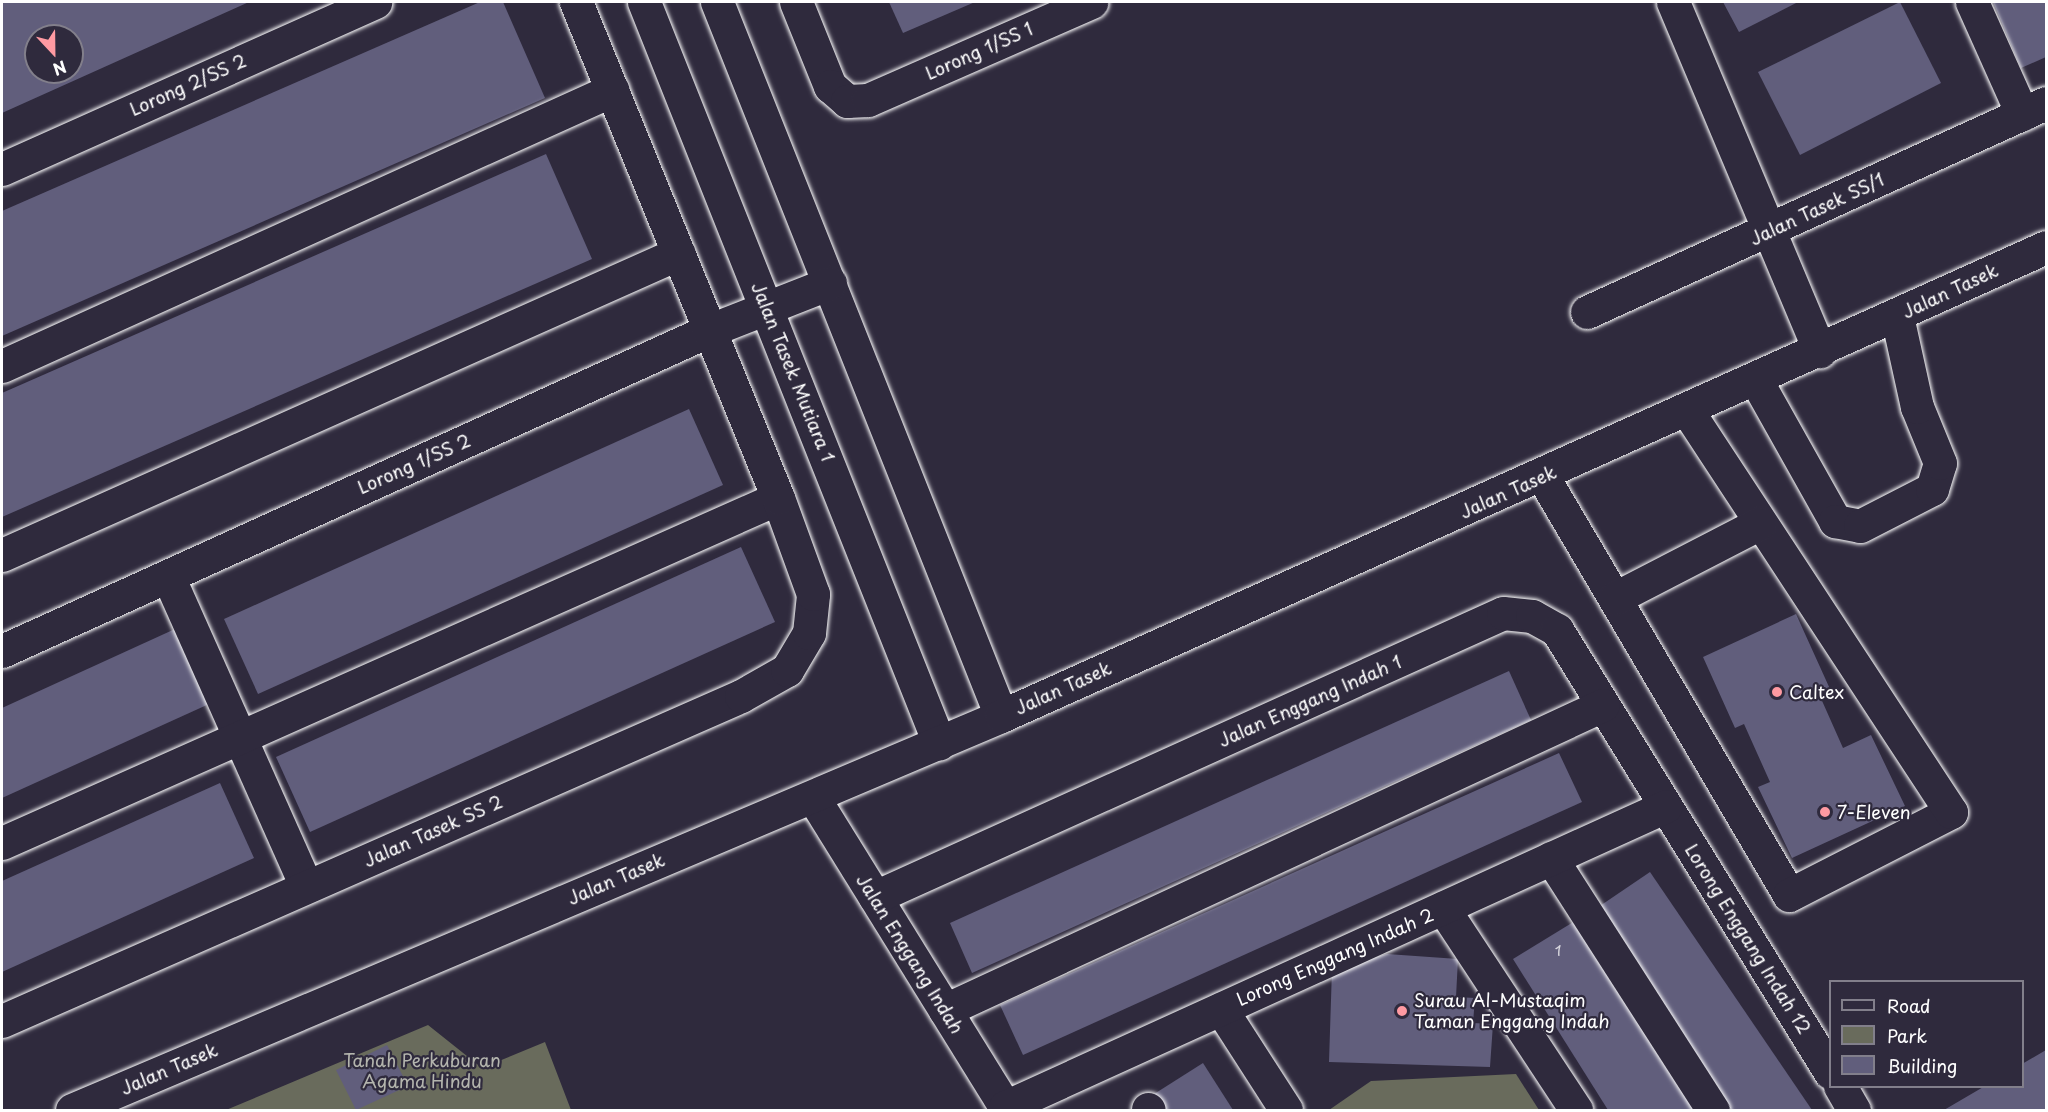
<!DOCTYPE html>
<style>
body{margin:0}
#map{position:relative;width:2048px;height:1112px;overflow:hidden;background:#2f2a3d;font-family:"Playpen Sans",sans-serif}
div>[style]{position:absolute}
.green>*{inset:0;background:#696b5c}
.building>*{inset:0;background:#615e7c}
.roads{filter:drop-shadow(0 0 2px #fff) drop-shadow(0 0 2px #fff)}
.minor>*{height:33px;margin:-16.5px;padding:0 16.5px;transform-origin:16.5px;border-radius:16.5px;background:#2f2a3d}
.major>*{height:33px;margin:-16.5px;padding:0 16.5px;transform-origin:16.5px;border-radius:16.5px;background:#2f2a3d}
.dots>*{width:16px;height:16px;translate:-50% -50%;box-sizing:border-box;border:3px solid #2f2a3d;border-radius:50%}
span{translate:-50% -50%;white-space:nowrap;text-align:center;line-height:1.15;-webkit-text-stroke:4.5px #2f2a3d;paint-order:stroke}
.number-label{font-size:15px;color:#d8d7de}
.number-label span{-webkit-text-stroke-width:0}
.street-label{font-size:18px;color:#fff}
.poi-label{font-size:18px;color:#fff}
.left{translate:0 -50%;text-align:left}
.park-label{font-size:18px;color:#b4b5ae}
.frame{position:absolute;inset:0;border:3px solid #fff;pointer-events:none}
.legend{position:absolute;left:1829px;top:980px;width:195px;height:108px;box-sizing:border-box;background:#2f2a3d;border:2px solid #827f8b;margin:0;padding:8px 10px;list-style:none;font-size:18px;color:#fff}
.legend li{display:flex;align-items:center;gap:12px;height:30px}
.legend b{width:30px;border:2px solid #827f8b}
.north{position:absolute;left:24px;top:24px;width:60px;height:60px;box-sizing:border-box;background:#2f2a3d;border:2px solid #827f8b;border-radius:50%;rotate:158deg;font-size:16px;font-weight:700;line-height:24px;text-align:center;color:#fff}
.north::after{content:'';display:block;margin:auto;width:21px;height:27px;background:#ff9aa2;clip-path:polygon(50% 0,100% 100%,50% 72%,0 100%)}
</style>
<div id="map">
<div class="green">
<i style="clip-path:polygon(428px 1025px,482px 1068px,545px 1042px,571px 1110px,226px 1110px)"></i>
<i style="clip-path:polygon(1516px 1074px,1539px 1110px,1329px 1110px,1371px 1081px)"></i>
</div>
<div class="building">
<i style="clip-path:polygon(evenodd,2px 2px,249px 2px,2px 113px,2px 2px,36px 36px,72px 36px,72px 72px,36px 72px,36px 36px)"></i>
<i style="clip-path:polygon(480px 2px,503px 2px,545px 98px,2px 336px,2px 211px)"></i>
<i style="clip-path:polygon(889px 2px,975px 2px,903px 33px)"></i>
<i style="clip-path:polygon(1723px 2px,1798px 2px,1739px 32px)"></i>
<i style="clip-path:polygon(1900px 2px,1941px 83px,1800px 155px,1758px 72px)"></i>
<i style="clip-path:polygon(1993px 2px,2046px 2px,2046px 57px,2021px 68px)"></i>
<i style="clip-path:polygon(546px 154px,592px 259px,2px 517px,2px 393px)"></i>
<i style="clip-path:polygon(689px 409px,723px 485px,258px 694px,224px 619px)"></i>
<i style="clip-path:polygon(741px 547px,775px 622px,310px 832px,276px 757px)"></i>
<i style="clip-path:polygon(1796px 614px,1830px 689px,1819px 694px,1843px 748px,1871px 735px,1905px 806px,1792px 858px,1758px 787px,1770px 782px,1744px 724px,1735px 728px,1703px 657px)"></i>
<i style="clip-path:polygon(175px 629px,209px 704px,2px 798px,2px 708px)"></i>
<i style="clip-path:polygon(1509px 671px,1531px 720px,972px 973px,950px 923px)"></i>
<i style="clip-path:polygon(1559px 753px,1582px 802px,1023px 1055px,1000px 1005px)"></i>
<i style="clip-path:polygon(220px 783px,254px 858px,2px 972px,2px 881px)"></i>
<i style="clip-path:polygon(1650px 872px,1812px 1110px,1726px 1110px,1591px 912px)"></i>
<i style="clip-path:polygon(1575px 921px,1694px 1110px,1608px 1110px,1513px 959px)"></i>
<i style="clip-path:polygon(1387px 954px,1458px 959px,1456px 997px,1475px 998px,1473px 1023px,1493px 1024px,1490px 1067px,1329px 1062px,1332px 969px)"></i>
<i style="clip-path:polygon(387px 1045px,408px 1086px,356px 1110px,336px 1070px)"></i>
<i style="clip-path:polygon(2046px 1050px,2046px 1110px,1944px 1110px,1985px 1086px,2022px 1086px,2022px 1064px)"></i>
<i style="clip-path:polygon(1203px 1063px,1233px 1110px,1160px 1110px,1151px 1096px)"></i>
</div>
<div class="roads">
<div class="minor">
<i style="left:644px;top:2px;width:798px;rotate:68.29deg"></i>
<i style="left:717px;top:2px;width:768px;rotate:68.31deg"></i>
<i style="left:796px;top:2px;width:91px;rotate:68deg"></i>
<i style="left:830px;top:86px;width:23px;rotate:41deg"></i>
<i style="left:847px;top:101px;width:21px;rotate:-3deg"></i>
<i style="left:868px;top:100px;width:244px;rotate:-23.7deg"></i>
<i style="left:1673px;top:2px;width:379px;rotate:67.2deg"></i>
<i style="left:1972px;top:2px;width:123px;rotate:65.9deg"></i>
<i style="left:2px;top:169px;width:409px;rotate:-24.1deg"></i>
<i style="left:1587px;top:312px;width:504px;rotate:-24.48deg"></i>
<i style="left:2px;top:366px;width:670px;rotate:-24.34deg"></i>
<i style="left:1756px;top:380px;width:162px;rotate:60.7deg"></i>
<i style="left:1835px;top:521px;width:25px;rotate:11deg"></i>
<i style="left:1860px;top:526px;width:81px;rotate:-27.2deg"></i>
<i style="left:1932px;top:489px;width:27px;rotate:-73deg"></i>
<i style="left:1940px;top:463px;width:61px;rotate:-112.3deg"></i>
<i style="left:1917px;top:407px;width:93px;rotate:-102.4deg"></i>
<i style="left:1543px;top:477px;width:485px;rotate:59.5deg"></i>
<i style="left:1789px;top:895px;width:182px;rotate:-27.1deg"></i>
<i style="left:1951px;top:812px;width:480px;rotate:-123.3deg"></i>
<i style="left:2px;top:555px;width:741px;rotate:-24.04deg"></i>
<i style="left:168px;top:576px;width:339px;rotate:66deg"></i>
<i style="left:1615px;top:598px;width:163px;rotate:-27.3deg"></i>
<i style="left:2px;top:651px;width:777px;rotate:-24.39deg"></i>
<i style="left:710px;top:330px;width:129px;rotate:-21.4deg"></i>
<i style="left:813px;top:797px;width:368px;rotate:58.2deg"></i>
<i style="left:2px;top:843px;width:849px;rotate:-23.97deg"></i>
<i style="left:1551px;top:858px;width:300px;rotate:57.3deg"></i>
<i style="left:875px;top:897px;width:689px;rotate:-24.33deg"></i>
<i style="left:1503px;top:613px;width:29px;rotate:6deg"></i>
<i style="left:1532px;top:616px;width:29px;rotate:29deg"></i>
<i style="left:1557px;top:630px;width:520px;rotate:58.3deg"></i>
<i style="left:1443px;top:908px;width:242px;rotate:56.6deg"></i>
<i style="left:1221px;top:1009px;width:120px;rotate:57.2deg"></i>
<i style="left:945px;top:1010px;width:725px;rotate:-24.87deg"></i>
<i style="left:2px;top:1021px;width:807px;rotate:-23.74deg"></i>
<i style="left:741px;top:696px;width:53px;rotate:-29.5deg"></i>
<i style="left:787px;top:670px;width:43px;rotate:-59.3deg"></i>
<i style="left:809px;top:633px;width:39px;rotate:-84deg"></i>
<i style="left:813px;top:594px;width:102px;rotate:-110deg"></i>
<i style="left:778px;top:498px;width:536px;rotate:-112.16deg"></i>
<i style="left:1840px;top:1086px;width:28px;rotate:60deg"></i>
<i style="left:1005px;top:1107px;width:726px;rotate:-24.48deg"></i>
<i style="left:1148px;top:1109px;width:1px;rotate:45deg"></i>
</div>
<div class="major">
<i style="left:72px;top:1110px;width:1009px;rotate:-22.98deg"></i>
<i style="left:1001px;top:716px;width:1145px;rotate:-24.17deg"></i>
</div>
</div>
<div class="dots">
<i style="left:1777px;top:692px;background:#ff9aa2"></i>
<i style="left:1825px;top:812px;background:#ff9aa2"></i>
<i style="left:1402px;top:1011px;background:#ff9aa2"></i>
</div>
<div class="number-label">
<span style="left:1558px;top:950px">1</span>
</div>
<div class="street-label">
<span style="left:979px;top:51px;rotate:-24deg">Lorong 1/SS 1</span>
<span style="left:188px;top:85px;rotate:-24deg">Lorong 2/SS 2</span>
<span style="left:1817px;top:209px;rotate:-25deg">Jalan Tasek SS/1</span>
<span style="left:1950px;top:291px;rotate:-25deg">Jalan Tasek</span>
<span style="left:793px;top:372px;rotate:68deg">Jalan Tasek Mutiara 1</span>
<span style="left:414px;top:464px;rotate:-24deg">Lorong 1/SS 2</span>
<span style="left:1508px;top:492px;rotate:-24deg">Jalan Tasek</span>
<span style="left:1063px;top:688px;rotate:-24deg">Jalan Tasek</span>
<span style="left:1310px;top:701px;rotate:-24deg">Jalan Enggang Indah 1</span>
<span style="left:433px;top:831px;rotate:-24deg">Jalan Tasek SS 2</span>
<span style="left:616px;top:879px;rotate:-23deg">Jalan Tasek</span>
<span style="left:1748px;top:939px;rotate:58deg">Lorong Enggang Indah 12</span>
<span style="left:910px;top:954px;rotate:58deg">Jalan Enggang Indah</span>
<span style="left:1335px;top:957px;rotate:-24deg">Lorong Enggang Indah 2</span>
<span style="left:169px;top:1069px;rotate:-23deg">Jalan Tasek</span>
</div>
<div class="poi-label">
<span class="left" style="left:1789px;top:692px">Caltex</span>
<span class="left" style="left:1837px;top:812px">7-Eleven</span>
<span class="left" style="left:1414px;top:1011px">Surau Al-Mustaqim<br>Taman Enggang Indah</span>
</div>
<div class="park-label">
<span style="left:422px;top:1071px">Tanah Perkuburan<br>Agama Hindu</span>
</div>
<div class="frame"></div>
<ul class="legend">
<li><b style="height:8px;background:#2f2a3d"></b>Road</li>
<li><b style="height:16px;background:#696b5c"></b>Park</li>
<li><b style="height:16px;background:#615e7c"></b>Building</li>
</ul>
<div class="north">N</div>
</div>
